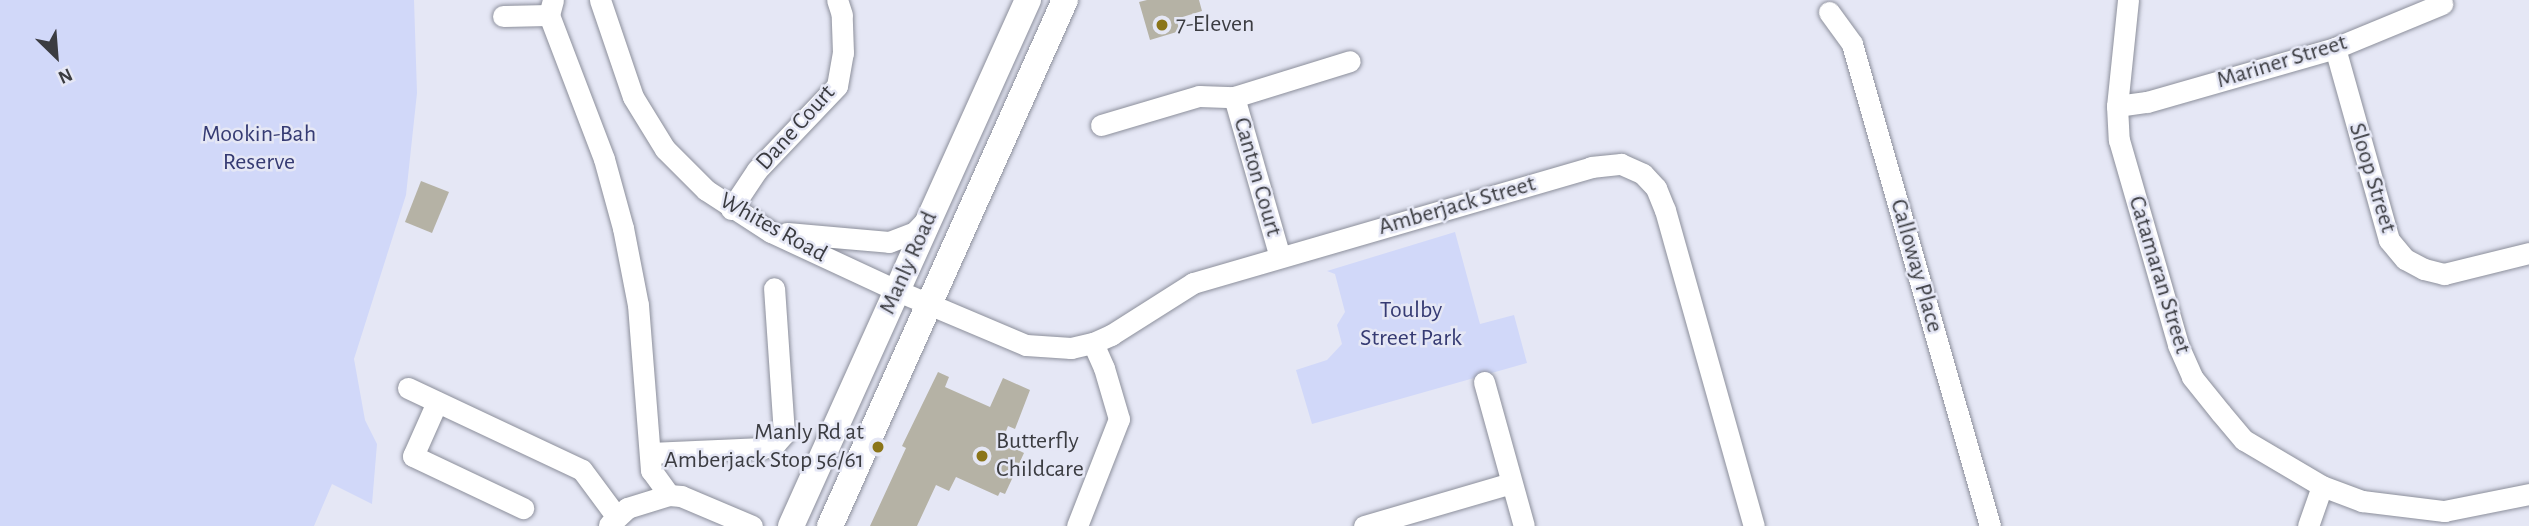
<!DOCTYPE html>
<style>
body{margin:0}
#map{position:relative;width:2529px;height:526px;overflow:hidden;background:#e5e7f5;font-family:"Alegreya Sans",sans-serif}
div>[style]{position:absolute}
.green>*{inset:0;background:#d1d8f9}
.building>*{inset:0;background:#b5b2a5}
.roads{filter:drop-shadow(0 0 2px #8c8f9b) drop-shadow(0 0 2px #8c8f9b)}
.minor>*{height:21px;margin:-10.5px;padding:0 10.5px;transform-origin:10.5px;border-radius:10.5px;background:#fff}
.major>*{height:26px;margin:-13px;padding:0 13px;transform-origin:13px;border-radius:13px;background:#fff}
.dots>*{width:19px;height:19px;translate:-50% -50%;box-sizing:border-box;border:4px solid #e5e7f5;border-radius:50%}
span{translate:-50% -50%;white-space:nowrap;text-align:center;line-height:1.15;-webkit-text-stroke:5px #e5e7f5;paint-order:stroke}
.poi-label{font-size:24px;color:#3b3c41}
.left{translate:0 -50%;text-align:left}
.right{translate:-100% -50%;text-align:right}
.street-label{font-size:24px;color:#3b3c41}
.park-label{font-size:24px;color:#363b73}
.north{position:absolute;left:21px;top:21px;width:70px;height:70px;-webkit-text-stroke:5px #e5e7f5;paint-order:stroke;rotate:155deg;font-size:19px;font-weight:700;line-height:28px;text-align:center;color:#3b3c41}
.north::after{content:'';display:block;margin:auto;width:24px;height:32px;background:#3b3c41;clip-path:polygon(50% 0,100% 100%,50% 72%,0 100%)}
</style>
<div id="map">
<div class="green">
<i style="clip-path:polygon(0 0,414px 0,417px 93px,406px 195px,354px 359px,365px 420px,377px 444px,372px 504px,332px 484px,314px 526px,0 526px)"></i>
<i style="clip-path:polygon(1455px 232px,1480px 324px,1514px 315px,1527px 363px,1312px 424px,1296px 370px,1327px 360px,1342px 344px,1337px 325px,1345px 312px,1335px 274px,1327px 271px)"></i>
</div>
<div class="building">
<i style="clip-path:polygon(1147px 0,1199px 0,1202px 11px,1176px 19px,1180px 31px,1150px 40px,1139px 2px)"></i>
<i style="clip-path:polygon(421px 181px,449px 192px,432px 233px,405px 222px)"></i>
<i style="clip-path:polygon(938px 372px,949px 377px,945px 387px,990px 407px,1003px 378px,1030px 390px,1015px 429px,1008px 426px,1004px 436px,1019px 443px,1016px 449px,1024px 453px,1005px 494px,1000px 492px,998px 496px,956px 477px,949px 491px,936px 485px,917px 526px,870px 526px,906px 448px,902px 446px)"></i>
</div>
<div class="roads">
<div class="minor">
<i style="left:553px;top:0;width:16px;rotate:105deg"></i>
<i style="left:549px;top:15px;width:154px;rotate:69.1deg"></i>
<i style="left:604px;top:159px;width:72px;rotate:74.6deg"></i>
<i style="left:623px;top:228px;width:78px;rotate:79deg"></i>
<i style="left:638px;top:305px;width:166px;rotate:85.5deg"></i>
<i style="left:651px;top:470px;width:31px;rotate:54deg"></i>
<i style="left:600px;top:0;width:102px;rotate:71.2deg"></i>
<i style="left:633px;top:97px;width:61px;rotate:58.4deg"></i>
<i style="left:665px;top:149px;width:58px;rotate:45deg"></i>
<i style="left:706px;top:190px;width:77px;rotate:32.9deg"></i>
<i style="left:771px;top:232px;width:140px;rotate:24.9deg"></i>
<i style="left:898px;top:291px;width:139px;rotate:22.9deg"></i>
<i style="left:1026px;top:345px;width:45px;rotate:3.8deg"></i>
<i style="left:1071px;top:348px;width:23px;rotate:-13deg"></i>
<i style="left:1093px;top:343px;width:20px;rotate:-24deg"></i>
<i style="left:1111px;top:335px;width:97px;rotate:-32.4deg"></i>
<i style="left:1193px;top:283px;width:415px;rotate:-16.2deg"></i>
<i style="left:1591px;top:167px;width:30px;rotate:-6deg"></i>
<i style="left:1621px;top:164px;width:24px;rotate:24deg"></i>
<i style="left:1643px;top:174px;width:19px;rotate:47deg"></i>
<i style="left:1656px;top:188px;width:24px;rotate:68deg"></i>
<i style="left:1665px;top:210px;width:328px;rotate:74.3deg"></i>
<i style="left:2128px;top:0;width:107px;rotate:95.9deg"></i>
<i style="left:2117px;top:106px;width:34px;rotate:87deg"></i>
<i style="left:2119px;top:140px;width:213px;rotate:73.9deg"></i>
<i style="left:2178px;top:345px;width:35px;rotate:66deg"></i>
<i style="left:2192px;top:377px;width:46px;rotate:51.1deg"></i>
<i style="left:2221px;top:413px;width:35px;rotate:50deg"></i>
<i style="left:2244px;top:440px;width:91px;rotate:30.5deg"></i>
<i style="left:2322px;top:486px;width:43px;rotate:20.6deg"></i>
<i style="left:2362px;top:501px;width:83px;rotate:7deg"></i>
<i style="left:2444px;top:511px;width:87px;rotate:-11.3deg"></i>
<i style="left:1829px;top:12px;width:39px;rotate:54deg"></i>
<i style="left:1852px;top:44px;width:501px;rotate:74.02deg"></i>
<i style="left:503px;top:16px;width:46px;rotate:-1.2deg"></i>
<i style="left:2335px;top:48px;width:199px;rotate:74.3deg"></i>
<i style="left:2389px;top:240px;width:25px;rotate:50deg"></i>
<i style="left:2405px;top:259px;width:21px;rotate:28deg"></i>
<i style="left:2424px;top:269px;width:21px;rotate:14deg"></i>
<i style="left:2444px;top:274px;width:88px;rotate:-13.9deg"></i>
<i style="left:1234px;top:97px;width:166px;rotate:74deg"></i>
<i style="left:2117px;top:106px;width:30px;rotate:-8deg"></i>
<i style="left:2147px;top:102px;width:196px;rotate:-16deg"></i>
<i style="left:2335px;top:48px;width:116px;rotate:-22.4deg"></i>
<i style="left:1101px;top:125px;width:102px;rotate:-16.5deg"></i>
<i style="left:1199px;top:96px;width:35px;rotate:2deg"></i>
<i style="left:1234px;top:97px;width:121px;rotate:-17.2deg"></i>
<i style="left:731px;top:209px;width:47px;rotate:-56.3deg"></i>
<i style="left:757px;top:170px;width:116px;rotate:-46.4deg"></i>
<i style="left:837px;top:86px;width:34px;rotate:-80deg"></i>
<i style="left:843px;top:53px;width:38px;rotate:-92deg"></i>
<i style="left:842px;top:15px;width:16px;rotate:-108deg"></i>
<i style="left:787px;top:233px;width:102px;rotate:5deg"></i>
<i style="left:889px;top:242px;width:28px;rotate:-21deg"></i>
<i style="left:915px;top:232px;width:19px;rotate:-47deg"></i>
<i style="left:1484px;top:382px;width:149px;rotate:74.5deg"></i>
<i style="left:408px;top:388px;width:192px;rotate:25.2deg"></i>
<i style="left:582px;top:470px;width:57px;rotate:53.5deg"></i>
<i style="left:437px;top:402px;width:59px;rotate:114deg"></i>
<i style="left:413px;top:456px;width:122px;rotate:25.3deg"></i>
<i style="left:650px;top:453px;width:113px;rotate:-2.5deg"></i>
<i style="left:763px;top:448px;width:13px;rotate:-18deg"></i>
<i style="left:775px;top:444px;width:13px;rotate:-48deg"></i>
<i style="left:784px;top:434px;width:146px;rotate:-93.9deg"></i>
<i style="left:609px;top:525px;width:25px;rotate:-43deg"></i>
<i style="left:627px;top:508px;width:44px;rotate:-17.2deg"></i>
<i style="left:669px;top:495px;width:12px;rotate:5deg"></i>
<i style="left:681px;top:496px;width:77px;rotate:22.9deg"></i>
<i style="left:1077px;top:526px;width:115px;rotate:-68.6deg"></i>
<i style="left:1119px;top:419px;width:53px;rotate:-106.4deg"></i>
<i style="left:1104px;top:368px;width:27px;rotate:-114deg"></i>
<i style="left:1364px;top:526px;width:153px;rotate:-16.3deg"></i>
<i style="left:2308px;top:526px;width:42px;rotate:-70.7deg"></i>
</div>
<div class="major">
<i style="left:791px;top:526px;width:577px;rotate:-65.75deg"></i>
<i style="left:830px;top:526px;width:576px;rotate:-65.93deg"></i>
</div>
</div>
<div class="dots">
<i style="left:1162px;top:25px;background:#8b7519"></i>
<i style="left:878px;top:447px;background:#8b7519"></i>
<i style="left:982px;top:456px;background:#8b7519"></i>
</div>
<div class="poi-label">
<span class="left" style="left:1176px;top:25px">7-Eleven</span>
<span class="right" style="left:864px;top:447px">Manly Rd at<br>Amberjack Stop 56/61</span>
<span class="left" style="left:996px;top:456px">Butterfly<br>Childcare</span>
</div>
<div class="street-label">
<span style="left:2282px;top:62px;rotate:-17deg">Mariner Street</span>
<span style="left:796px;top:128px;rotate:-48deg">Dane Court</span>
<span style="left:1257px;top:177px;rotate:74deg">Canton Court</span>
<span style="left:2372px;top:178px;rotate:73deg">Sloop Street</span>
<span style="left:1457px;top:206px;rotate:-16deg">Amberjack Street</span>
<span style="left:773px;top:228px;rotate:29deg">Whites Road</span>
<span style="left:909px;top:263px;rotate:-66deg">Manly Road</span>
<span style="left:1916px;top:266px;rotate:74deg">Calloway Place</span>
<span style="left:2159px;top:275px;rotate:73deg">Catamaran Street</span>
</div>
<div class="park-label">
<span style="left:259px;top:149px">Mookin-Bah<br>Reserve</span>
<span style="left:1411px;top:325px">Toulby<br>Street Park</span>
</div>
<div class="north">N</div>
</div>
